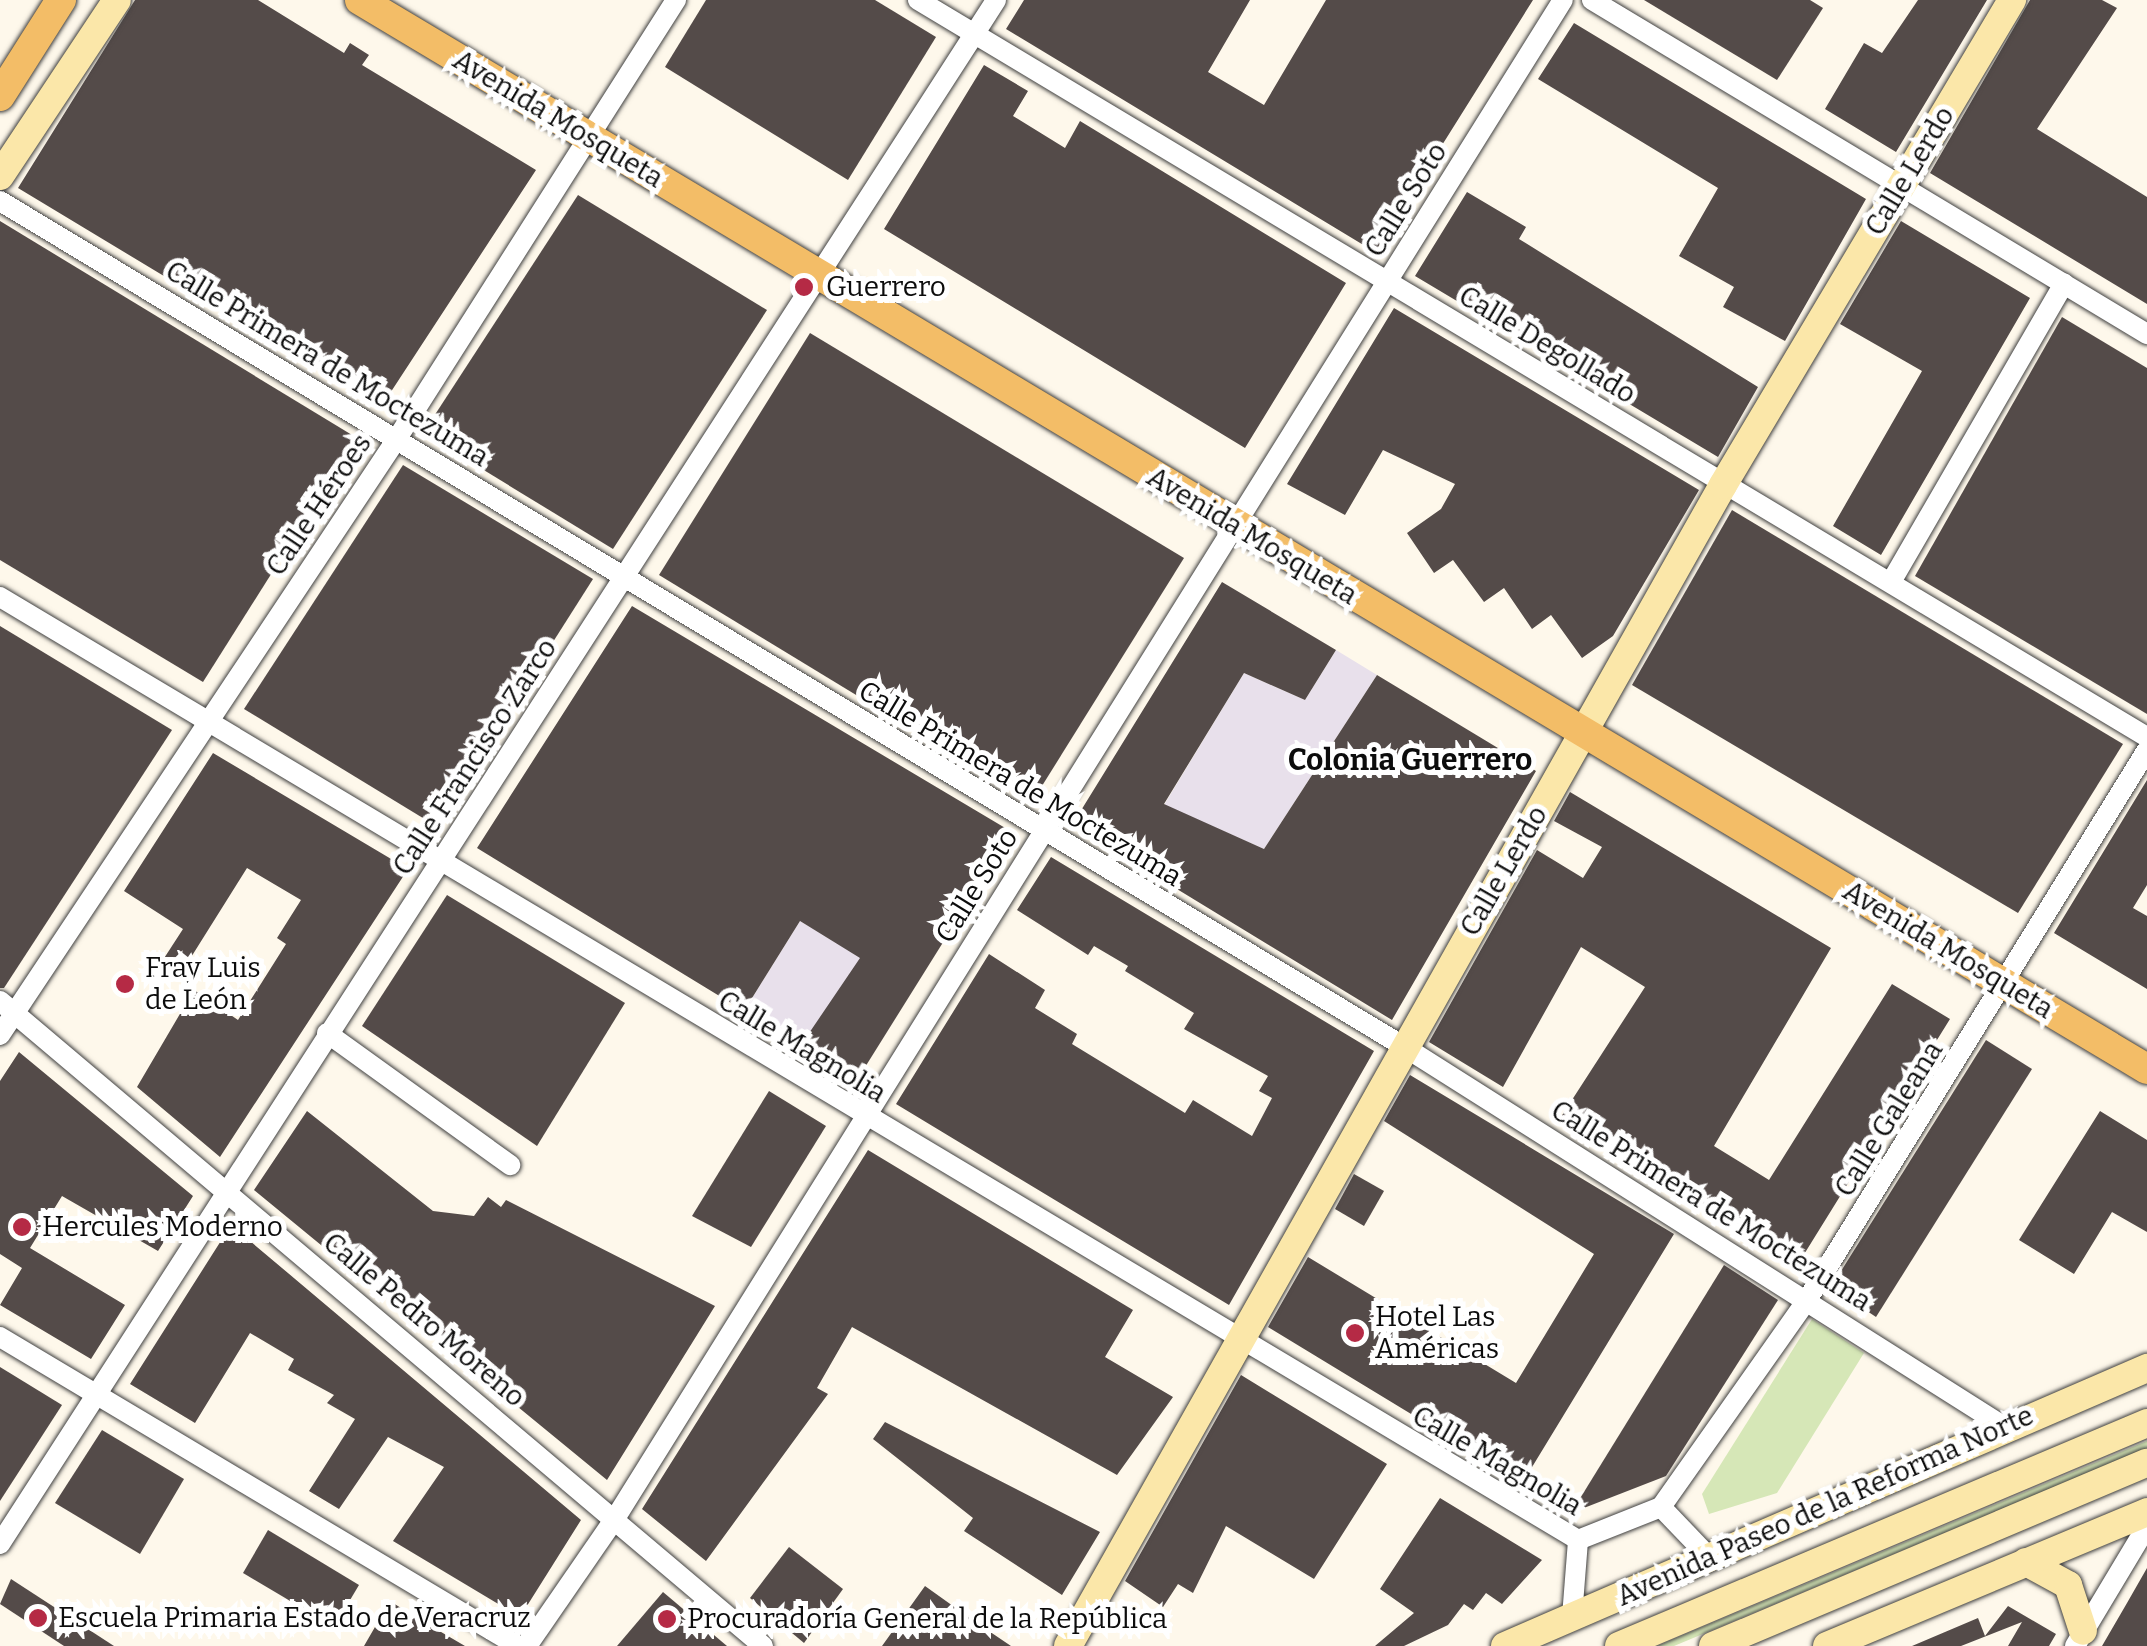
<!DOCTYPE html>
<meta charset="utf-8">
<style>
body{margin:0}
#map{position:relative;width:2147px;height:1646px;overflow:hidden;background:#fef8eb;font-family:Bitter,serif}
div>[style]{position:absolute}
.industrial>*{inset:0;background:#e8e0eb}
.green>*{inset:0;background:#d6e7b7}
.building>*{inset:0;background:#544b49}
.roads{filter:drop-shadow(0 0 2px #3f3f3f) drop-shadow(0 0 2px #3f3f3f)}
.street>*{height:20px;margin:-10px;padding:0 10px;transform-origin:10px;border-radius:10px;background:#fff}
.secondary>*{height:28px;margin:-14px;padding:0 14px;transform-origin:14px;border-radius:14px;background:#fbe7a9}
.primary>*{height:30px;margin:-15px;padding:0 15px;transform-origin:15px;border-radius:15px;background:#f3bd67}
.dots>*{width:28px;height:28px;translate:-50% -50%;box-sizing:border-box;border:5px solid #fff;border-radius:50%}
span{translate:-50% -50%;white-space:nowrap;text-align:center;line-height:1.15;-webkit-text-stroke:10px #fff;paint-order:stroke}
.street-label{font-size:28px;color:#0c0c0c}
.poi-label{font-size:28px;color:#0c0c0c}
.left{translate:0 -50%;text-align:left}
.neighbourhood-label{font-size:30px;color:#0c0c0c;font-weight:700}
</style>
<div id="map">
<div class="industrial">
<i style="clip-path:polygon(1336px 650px,1377px 675px,1264px 849px,1164px 805px,1244px 673px,1305px 700px)"></i>
<i style="clip-path:polygon(800px 921px,866px 961px,801px 1045px,744px 1011px)"></i>
</div>
<div class="green">
<i style="clip-path:polygon(1812px 1319px,1864px 1353px,1777px 1493px,1709px 1514px,1702px 1494px)"></i>
<i style="clip-path:polygon(2147px 1441px,2147px 1448px,1674px 1646px,1657px 1646px)"></i>
</div>
<div class="building">
<i style="clip-path:polygon(135px 0,258px 0,344px 53px,350px 43px,369px 55px,362px 65px,536px 170px,381px 407px,18px 188px)"></i>
<i style="clip-path:polygon(706px 0,875px 0,936px 37px,848px 180px,665px 67px)"></i>
<i style="clip-path:polygon(1024px 0,1250px 0,1208px 72px,1264px 105px,1326px 0,1533px 0,1375px 252px,1006px 29px)"></i>
<i style="clip-path:polygon(1644px 0,1810px 0,1823px 8px,1777px 80px)"></i>
<i style="clip-path:polygon(1918px 0,1987px 0,1896px 152px,1825px 109px,1864px 43px,1882px 53px)"></i>
<i style="clip-path:polygon(2030px 0,2102px 0,2117px 8px,2037px 129px,2147px 197px,2147px 304px,1930px 173px)"></i>
<i style="clip-path:polygon(1574px 23px,1866px 199px,1785px 341px,1723px 307px,1734px 287px,1679px 256px,1718px 188px,1538px 79px)"></i>
<i style="clip-path:polygon(984px 65px,1028px 91px,1013px 116px,1065px 148px,1080px 121px,1346px 283px,1245px 448px,884px 229px)"></i>
<i style="clip-path:polygon(1467px 192px,1526px 227px,1519px 239px,1758px 387px,1718px 457px,1415px 276px)"></i>
<i style="clip-path:polygon(578px 195px,767px 310px,613px 549px,423px 433px)"></i>
<i style="clip-path:polygon(0 221px,357px 438px,203px 682px,0 560px)"></i>
<i style="clip-path:polygon(1901px 221px,2030px 298px,1881px 555px,1833px 526px,1922px 371px,1840px 324px)"></i>
<i style="clip-path:polygon(1394px 308px,1699px 490px,1613px 636px,1582px 658px,1551px 615px,1532px 629px,1504px 588px,1484px 602px,1453px 560px,1434px 573px,1407px 533px,1441px 509px,1455px 484px,1383px 450px,1345px 515px,1287px 484px)"></i>
<i style="clip-path:polygon(2062px 317px,2147px 368px,2147px 714px,1915px 576px)"></i>
<i style="clip-path:polygon(810px 333px,1184px 558px,1032px 802px,659px 575px)"></i>
<i style="clip-path:polygon(403px 465px,593px 579px,436px 826px,244px 709px)"></i>
<i style="clip-path:polygon(1732px 510px,2123px 744px,2018px 913px,1632px 685px)"></i>
<i style="clip-path:polygon(1222px 582px,1336px 650px,1305px 700px,1244px 673px,1164px 804px,1264px 849px,1377px 675px,1536px 771px,1392px 1020px,1072px 825px)"></i>
<i style="clip-path:polygon(632px 606px,1012px 832px,857px 1080px,801px 1045px,860px 958px,800px 921px,744px 1011px,477px 848px)"></i>
<i style="clip-path:polygon(0 626px,172px 730px,4px 988px,0 988px)"></i>
<i style="clip-path:polygon(213px 753px,408px 869px,220px 1157px,137px 1087px,194px 990px,238px 1020px,286px 944px,277px 938px,301px 900px,247px 868px,178px 978px,159px 966px,183px 929px,124px 891px)"></i>
<i style="clip-path:polygon(2147px 780px,2147px 885px,2133px 908px,2147px 916px,2147px 989px,2054px 933px)"></i>
<i style="clip-path:polygon(1570px 792px,1831px 948px,1714px 1146px,1740px 1162px,1769px 1180px,1892px 984px,1950px 1019px,1798px 1264px,1559px 1120px,1645px 987px,1581px 947px,1503px 1087px,1429px 1042px,1537px 850px,1583px 878px,1602px 847px,1554px 821px)"></i>
<i style="clip-path:polygon(1051px 857px,1374px 1051px,1229px 1305px,896px 1104px,989px 954px,1045px 990px,1035px 1008px,1077px 1034px,1072px 1044px,1185px 1113px,1193px 1100px,1252px 1136px,1272px 1098px,1259px 1091px,1268px 1076px,1184px 1029px,1194px 1013px,1125px 971px,1128px 966px,1094px 946px,1088px 955px,1017px 910px)"></i>
<i style="clip-path:polygon(447px 895px,625px 1003px,537px 1146px,362px 1026px)"></i>
<i style="clip-path:polygon(1986px 1040px,2032px 1069px,1876px 1317px,1831px 1287px)"></i>
<i style="clip-path:polygon(19px 1052px,193px 1196px,158px 1251px,62px 1196px,30px 1248px,125px 1305px,91px 1359px,0 1305px,22px 1268px,0 1254px,0 1081px)"></i>
<i style="clip-path:polygon(1410px 1075px,1674px 1234px,1523px 1482px,1268px 1327px,1308px 1257px,1516px 1383px,1594px 1254px,1384px 1121px)"></i>
<i style="clip-path:polygon(769px 1091px,826px 1126px,751px 1247px,692px 1216px)"></i>
<i style="clip-path:polygon(307px 1111px,433px 1211px,474px 1216px,488px 1197px,501px 1207px,506px 1200px,715px 1306px,607px 1480px,254px 1190px)"></i>
<i style="clip-path:polygon(2100px 1111px,2147px 1140px,2147px 1232px,2112px 1212px,2074px 1274px,2019px 1240px)"></i>
<i style="clip-path:polygon(868px 1150px,1133px 1310px,1105px 1357px,1173px 1397px,1117px 1475px,852px 1327px,817px 1388px,828px 1394px,706px 1561px,642px 1509px)"></i>
<i style="clip-path:polygon(1354px 1174px,1384px 1191px,1364px 1226px,1335px 1209px)"></i>
<i style="clip-path:polygon(231px 1225px,581px 1520px,520px 1617px,393px 1541px,444px 1467px,388px 1437px,339px 1509px,309px 1491px,355px 1419px,327px 1403px,334px 1395px,288px 1370px,294px 1359px,250px 1333px,195px 1423px,130px 1384px)"></i>
<i style="clip-path:polygon(1724px 1265px,1778px 1300px,1666px 1476px,1571px 1513px)"></i>
<i style="clip-path:polygon(0 1367px,62px 1405px,0 1501px)"></i>
<i style="clip-path:polygon(1241px 1375px,1387px 1464px,1314px 1579px,1226px 1526px,1193px 1593px,1178px 1584px,1163px 1607px,1125px 1581px)"></i>
<i style="clip-path:polygon(885px 1422px,1100px 1532px,1062px 1595px,964px 1531px,973px 1518px,873px 1439px)"></i>
<i style="clip-path:polygon(102px 1430px,184px 1479px,140px 1554px,55px 1503px)"></i>
<i style="clip-path:polygon(1440px 1498px,1542px 1560px,1502px 1604px,1486px 1593px,1473px 1610px,1464px 1604px,1448px 1625px,1404px 1646px,1375px 1646px,1414px 1613px,1380px 1589px)"></i>
<i style="clip-path:polygon(268px 1530px,359px 1585px,334px 1627px,243px 1573px)"></i>
<i style="clip-path:polygon(789px 1547px,843px 1589px,804px 1643px,750px 1598px)"></i>
<i style="clip-path:polygon(2147px 1568px,2147px 1646px,2102px 1646px,2127px 1603px)"></i>
<i style="clip-path:polygon(11px 1579px,114px 1646px,64px 1646px,0 1604px)"></i>
<i style="clip-path:polygon(925px 1586px,974px 1621px,1011px 1646px,882px 1646px)"></i>
<i style="clip-path:polygon(663px 1592px,727px 1646px,617px 1646px)"></i>
<i style="clip-path:polygon(390px 1601px,412px 1615px,465px 1646px,364px 1646px)"></i>
<i style="clip-path:polygon(2008px 1606px,2056px 1634px,2049px 1646px,2008px 1646px,2022px 1622px,1961px 1646px,1912px 1646px,1978px 1618px,1985px 1636px)"></i>
</div>
<div class="roads">
<div class="street">
<i style="left:918px;top:0;width:1433px;rotate:30.95deg"></i>
<i style="left:1592px;top:0;width:648px;rotate:31.04deg"></i>
<i style="left:0;top:201px;width:1638px;rotate:31.06deg"></i>
<i style="left:1403px;top:1046px;width:710px;rotate:32.35deg"></i>
<i style="left:1891px;top:582px;width:345px;rotate:-59.9deg"></i>
<i style="left:0;top:597px;width:1838px;rotate:30.86deg"></i>
<i style="left:0;top:1001px;width:999px;rotate:40.21deg"></i>
<i style="left:327px;top:1033px;width:226px;rotate:35.8deg"></i>
<i style="left:0;top:1035px;width:718px;rotate:-56.35deg"></i>
<i style="left:398px;top:437px;width:518px;rotate:-57.54deg"></i>
<i style="left:0;top:1337px;width:603px;rotate:30.82deg"></i>
<i style="left:1661px;top:1507px;width:257px;rotate:-54.8deg"></i>
<i style="left:1809px;top:1297px;width:643px;rotate:-58.29deg"></i>
<i style="left:1661px;top:1507px;width:69px;rotate:46.2deg"></i>
<i style="left:1578px;top:1540px;width:89px;rotate:-21.7deg"></i>
<i style="left:0;top:1544px;width:1837px;rotate:-57.17deg"></i>
<i style="left:1572px;top:1617px;width:77px;rotate:-85.5deg"></i>
<i style="left:527px;top:1646px;width:157px;rotate:-55.4deg"></i>
<i style="left:616px;top:1517px;width:1788px;rotate:-58.03deg"></i>
<i style="left:2075px;top:1646px;width:138px;rotate:-59deg"></i>
</div>
<div class="secondary">
<i style="left:0;top:176px;width:211px;rotate:-56.4deg"></i>
<i style="left:2026px;top:1562px;width:48px;rotate:28.7deg"></i>
<i style="left:2068px;top:1585px;width:48px;rotate:71.9deg"></i>
<i style="left:1068px;top:1646px;width:1333px;rotate:-60.57deg"></i>
<i style="left:1723px;top:485px;width:565px;rotate:-59.21deg"></i>
<i style="left:1505px;top:1646px;width:700px;rotate:-23.41deg"></i>
<i style="left:1619px;top:1646px;width:573px;rotate:-22.9deg"></i>
<i style="left:1713px;top:1646px;width:471px;rotate:-22.9deg"></i>
<i style="left:1827px;top:1646px;width:347px;rotate:-22.7deg"></i>
</div>
<div class="primary">
<i style="left:360px;top:0;width:2082px;rotate:30.89deg"></i>
<i style="left:0;top:96px;width:114px;rotate:-57.6deg"></i>
</div>
</div>
<div class="dots">
<i style="left:804px;top:287px;background:#b52a45"></i>
<i style="left:125px;top:984px;background:#b52a45"></i>
<i style="left:22px;top:1227px;background:#b52a45"></i>
<i style="left:1355px;top:1333px;background:#b52a45"></i>
<i style="left:38px;top:1618px;background:#b52a45"></i>
<i style="left:667px;top:1619px;background:#b52a45"></i>
</div>
<div class="street-label">
<span style="left:558px;top:119px;rotate:31deg">Avenida Mosqueta</span>
<span style="left:1910px;top:171px;rotate:-59deg">Calle Lerdo</span>
<span style="left:1406px;top:200px;rotate:-58deg">Calle Soto</span>
<span style="left:1547px;top:345px;rotate:31deg">Calle Degollado</span>
<span style="left:327px;top:364px;rotate:31deg">Calle Primera de Moctezuma</span>
<span style="left:319px;top:505px;rotate:-56deg">Calle Héroes</span>
<span style="left:1252px;top:536px;rotate:31deg">Avenida Mosqueta</span>
<span style="left:475px;top:757px;rotate:-57deg">Calle Francisco Zarco</span>
<span style="left:1020px;top:784px;rotate:31deg">Calle Primera de Moctezuma</span>
<span style="left:1504px;top:871px;rotate:-60deg">Calle Lerdo</span>
<span style="left:977px;top:886px;rotate:-58deg">Calle Soto</span>
<span style="left:1948px;top:950px;rotate:31deg">Avenida Mosqueta</span>
<span style="left:802px;top:1047px;rotate:31deg">Calle Magnolia</span>
<span style="left:1889px;top:1119px;rotate:-58deg">Calle Galeana</span>
<span style="left:1711px;top:1206px;rotate:32deg">Calle Primera de Moctezuma</span>
<span style="left:424px;top:1320px;rotate:40deg">Calle Pedro Moreno</span>
<span style="left:1497px;top:1461px;rotate:30deg">Calle Magnolia</span>
<span style="left:1825px;top:1506px;rotate:-24deg">Avenida Paseo de la Reforma Norte</span>
</div>
<div class="poi-label">
<span class="left" style="left:826px;top:287px">Guerrero</span>
<span class="left" style="left:145px;top:984px">Fray Luis<br>de León</span>
<span class="left" style="left:42px;top:1227px">Hercules Moderno</span>
<span class="left" style="left:1375px;top:1333px">Hotel Las<br>Américas</span>
<span class="left" style="left:58px;top:1618px">Escuela Primaria Estado de Veracruz</span>
<span class="left" style="left:687px;top:1619px">Procuradoría General de la República</span>
</div>
<div class="neighbourhood-label">
<span style="left:1410px;top:760px">Colonia Guerrero</span>
</div>
</div>
